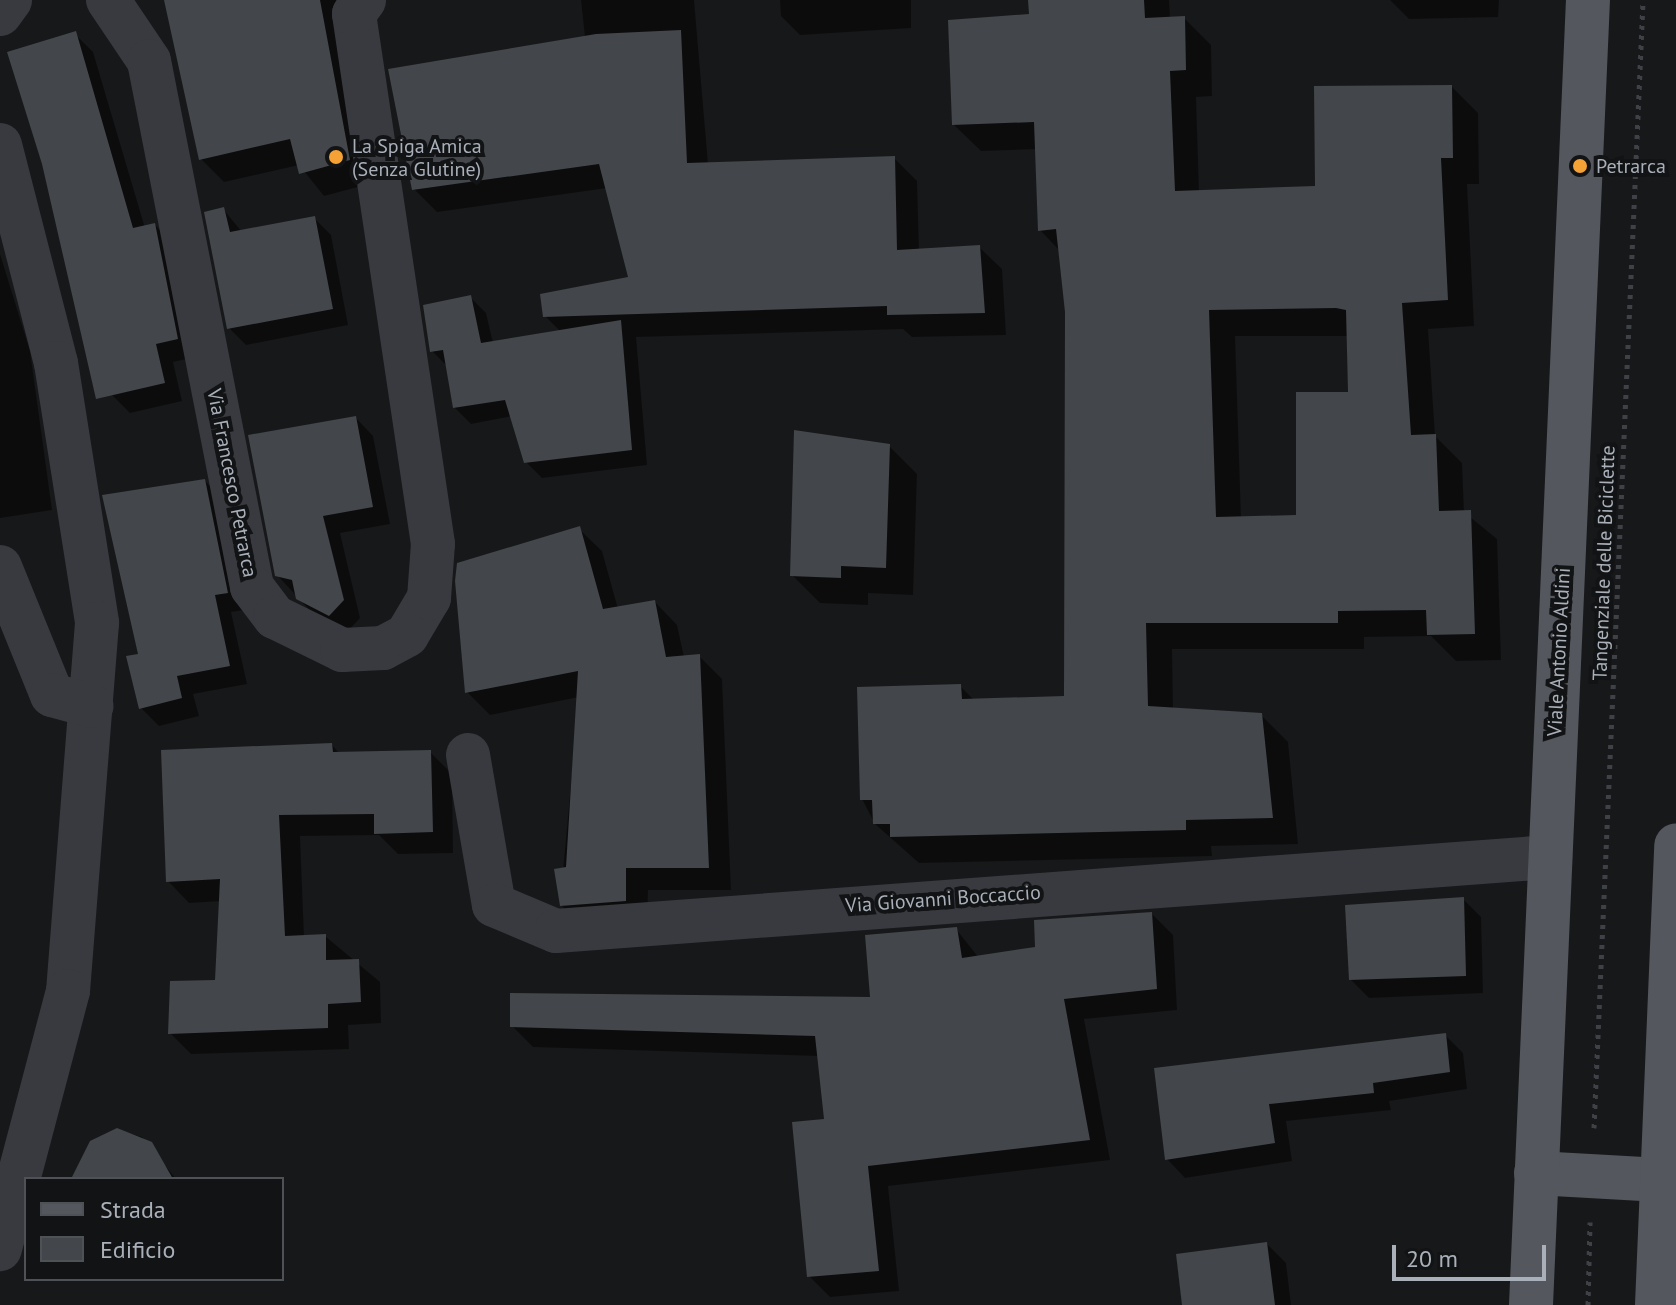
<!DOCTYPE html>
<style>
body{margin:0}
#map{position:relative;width:1676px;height:1305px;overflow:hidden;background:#17181a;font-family:"PT Sans",sans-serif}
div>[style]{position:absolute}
.shadow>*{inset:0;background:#0007}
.building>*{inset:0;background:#43464a}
.path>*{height:5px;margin-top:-2.5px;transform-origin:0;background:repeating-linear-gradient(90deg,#3e4146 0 4px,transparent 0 10px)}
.minor>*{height:44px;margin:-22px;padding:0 22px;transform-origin:22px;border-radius:22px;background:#383a3f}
.primary>*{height:44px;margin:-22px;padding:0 22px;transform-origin:22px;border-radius:22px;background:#54575e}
.dots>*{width:22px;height:22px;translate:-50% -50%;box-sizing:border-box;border:4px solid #121315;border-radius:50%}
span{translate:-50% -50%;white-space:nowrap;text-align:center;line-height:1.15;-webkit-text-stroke:8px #121315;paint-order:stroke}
.poi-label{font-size:20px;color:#a9b0b9}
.left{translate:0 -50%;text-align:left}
.street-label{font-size:20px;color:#a9b0b9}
.legend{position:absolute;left:24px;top:1177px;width:260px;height:104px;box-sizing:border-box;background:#121315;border:2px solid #4e5257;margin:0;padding:10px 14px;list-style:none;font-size:24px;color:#a9b0b9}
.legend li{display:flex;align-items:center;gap:16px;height:40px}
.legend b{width:40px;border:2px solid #4e5257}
.scale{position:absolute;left:1392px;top:1245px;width:154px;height:36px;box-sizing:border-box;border:4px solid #a9b0b9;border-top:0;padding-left:10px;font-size:24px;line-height:28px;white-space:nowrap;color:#a9b0b9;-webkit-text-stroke:6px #121315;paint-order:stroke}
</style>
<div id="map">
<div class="shadow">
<i style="clip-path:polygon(166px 0,337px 0,373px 183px,324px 196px,299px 165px,224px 182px,201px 159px)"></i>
<i style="clip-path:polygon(581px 0,694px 0,708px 164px,894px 158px,917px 181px,919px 251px,979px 247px,1002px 269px,1006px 335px,912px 337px,903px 329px,636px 337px,647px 465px,542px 478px,526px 462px,512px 416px,471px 424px,455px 408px,448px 367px,432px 351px,470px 297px,486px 313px,493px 343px,561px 332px,545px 316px,630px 279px,607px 188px,437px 212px,414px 189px,585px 37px)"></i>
<i style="clip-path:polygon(780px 0,911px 0,911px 28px,800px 35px,781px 16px)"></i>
<i style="clip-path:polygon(evenodd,1030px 0,1169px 0,1170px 18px,1184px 18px,1211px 45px,1212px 96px,1196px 97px,1199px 192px,1317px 188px,1452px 87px,1478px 113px,1479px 184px,1467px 184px,1474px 326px,1428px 329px,1435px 436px,1462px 463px,1464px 512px,1497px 539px,1501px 660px,1456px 661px,1431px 636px,1364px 637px,1364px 649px,1172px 649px,1173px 710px,1261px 715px,1288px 742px,1298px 844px,1211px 846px,1212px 856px,919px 863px,875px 824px,862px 799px,960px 686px,975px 701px,1066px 698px,1067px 312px,1060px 251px,1040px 230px,1037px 149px,981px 151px,954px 125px,1031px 15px,1030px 0,1235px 336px,1349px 336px,1351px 394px,1298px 517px,1241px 518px,1235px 336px)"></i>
<i style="clip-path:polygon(1390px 0,1499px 0,1498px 17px,1409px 19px)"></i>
<i style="clip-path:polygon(75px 34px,93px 52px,145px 228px,155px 225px,173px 243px,195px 357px,173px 362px,182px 401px,130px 413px,112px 395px)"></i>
<i style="clip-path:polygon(224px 210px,242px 232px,314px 218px,331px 235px,348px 325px,246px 345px,229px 328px)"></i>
<i style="clip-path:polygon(0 254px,30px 351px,52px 510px,0 518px)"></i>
<i style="clip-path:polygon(356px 418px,373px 436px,390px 524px,340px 533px,360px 618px,347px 632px,316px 617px,277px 575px)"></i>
<i style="clip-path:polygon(889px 446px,917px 474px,913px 595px,868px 593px,868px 605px,820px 603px,792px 575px)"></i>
<i style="clip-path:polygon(205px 481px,223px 499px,244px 610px,231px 612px,247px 684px,193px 694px,199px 716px,159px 726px,141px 708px,140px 655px)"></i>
<i style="clip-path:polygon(579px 529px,602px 551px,618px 609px,655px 602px,677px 625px,684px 657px,699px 656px,722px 679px,731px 890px,648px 890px,647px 923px,583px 927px,560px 904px,579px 697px,490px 715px,467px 692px)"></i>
<i style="clip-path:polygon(332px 745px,340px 754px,430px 752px,452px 774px,453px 853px,398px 854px,379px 835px,300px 836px,304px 937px,325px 936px,380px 982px,381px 1023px,348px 1025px,349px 1049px,191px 1054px,170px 1033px,217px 982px,221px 901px,189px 903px,168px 881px)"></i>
<i style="clip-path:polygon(1463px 899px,1481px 917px,1483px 993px,1369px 998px,1351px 980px)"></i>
<i style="clip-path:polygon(1152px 914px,1173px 935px,1177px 1010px,1084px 1019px,1110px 1160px,888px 1186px,899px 1291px,830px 1297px,809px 1276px,826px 1121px,819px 1056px,533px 1047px,512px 1026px,873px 999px,956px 929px,979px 958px,1037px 949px)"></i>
<i style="clip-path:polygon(1445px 1035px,1463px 1053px,1467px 1089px,1389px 1101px,1391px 1110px,1286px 1121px,1292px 1161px,1185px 1178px,1167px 1159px,1156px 1070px)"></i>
<i style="clip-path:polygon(117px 1130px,142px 1137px,176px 1179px,86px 1179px)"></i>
<i style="clip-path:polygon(1267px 1244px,1286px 1263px,1291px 1305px,1184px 1305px)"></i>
</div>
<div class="building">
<i style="clip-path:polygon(164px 0,320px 0,350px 160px,299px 174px,290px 139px,199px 160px)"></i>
<i style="clip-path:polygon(evenodd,1028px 0,1144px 0,1145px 18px,1185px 16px,1186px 70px,1170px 71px,1175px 191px,1315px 186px,1314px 86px,1452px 85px,1453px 158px,1441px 158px,1448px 300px,1402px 303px,1411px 435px,1436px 434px,1439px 511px,1471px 510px,1475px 634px,1427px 635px,1426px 610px,1338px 611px,1338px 623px,1146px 623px,1148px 706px,1262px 713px,1273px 818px,1186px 820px,1186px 830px,890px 837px,890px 824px,873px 824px,872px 800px,860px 800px,857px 687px,961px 684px,962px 699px,1064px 696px,1065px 312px,1056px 229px,1038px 231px,1034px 122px,952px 125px,948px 20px,1029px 14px,1028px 0,1336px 308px,1346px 310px,1348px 392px,1296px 392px,1296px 515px,1216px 517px,1209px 310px,1336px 308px)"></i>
<i style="clip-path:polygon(681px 30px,687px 163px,895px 156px,897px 250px,980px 245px,985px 313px,887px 315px,887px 306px,543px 317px,540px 294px,628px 277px,599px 164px,412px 190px,388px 69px,596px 34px)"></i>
<i style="clip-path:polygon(76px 31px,133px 228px,155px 223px,178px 339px,156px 344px,165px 383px,96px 399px,42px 164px,7px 52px)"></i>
<i style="clip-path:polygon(224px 207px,230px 232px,315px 216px,333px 309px,227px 329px,204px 212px)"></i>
<i style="clip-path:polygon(471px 295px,481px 343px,621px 320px,632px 450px,524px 463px,505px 400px,453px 408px,443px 350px,430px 352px,423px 305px)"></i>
<i style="clip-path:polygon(356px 416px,373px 507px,323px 516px,344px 600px,329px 616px,296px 599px,292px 580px,275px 576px,248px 435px)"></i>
<i style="clip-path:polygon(794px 430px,890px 444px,886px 568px,841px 566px,841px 578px,790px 576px)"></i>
<i style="clip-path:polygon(205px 479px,228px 593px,215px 595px,230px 666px,177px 676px,182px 698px,139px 709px,126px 656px,138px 654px,102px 495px)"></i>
<i style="clip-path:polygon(580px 526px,603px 609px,655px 600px,666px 657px,700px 654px,709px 868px,626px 868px,626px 901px,560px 906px,554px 869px,566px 867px,578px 671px,465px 693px,455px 581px,457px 563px)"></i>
<i style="clip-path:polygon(332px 743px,333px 752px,431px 750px,433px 832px,374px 834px,374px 814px,279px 815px,285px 936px,326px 934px,326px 960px,359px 959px,361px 1002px,328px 1004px,328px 1028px,168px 1034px,170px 981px,215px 980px,220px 879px,166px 882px,161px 750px)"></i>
<i style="clip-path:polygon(1464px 897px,1466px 976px,1349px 980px,1345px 905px)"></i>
<i style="clip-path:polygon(1152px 912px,1157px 989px,1064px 999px,1090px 1140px,868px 1166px,879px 1271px,807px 1277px,792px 1122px,824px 1119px,815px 1036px,510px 1027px,510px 993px,870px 997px,865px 935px,957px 927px,962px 958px,1035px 947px,1034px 920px)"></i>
<i style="clip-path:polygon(1446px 1033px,1450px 1072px,1373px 1083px,1374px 1093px,1269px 1104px,1275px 1143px,1165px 1160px,1154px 1068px)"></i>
<i style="clip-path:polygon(117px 1128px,152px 1142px,173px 1179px,71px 1179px,90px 1141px)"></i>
<i style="clip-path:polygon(1267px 1242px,1275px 1305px,1182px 1305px,1176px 1254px)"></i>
</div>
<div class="path">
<i style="left:1594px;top:1128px;width:1129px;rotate:-87.51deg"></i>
<i style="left:1588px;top:1305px;width:83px;rotate:-88.6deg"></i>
</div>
<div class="minor">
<i style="left:108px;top:0;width:73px;rotate:56.1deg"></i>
<i style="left:149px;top:61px;width:536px;rotate:78.92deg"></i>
<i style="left:252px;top:587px;width:38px;rotate:53deg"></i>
<i style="left:275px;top:617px;width:75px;rotate:26.2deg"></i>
<i style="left:342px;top:650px;width:41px;rotate:-2.8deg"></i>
<i style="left:383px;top:648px;width:27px;rotate:-28deg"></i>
<i style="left:407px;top:635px;width:43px;rotate:-59.3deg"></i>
<i style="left:429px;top:598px;width:54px;rotate:-85.8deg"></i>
<i style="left:433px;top:544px;width:536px;rotate:-98.48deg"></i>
<i style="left:354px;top:14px;width:17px;rotate:-54deg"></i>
<i style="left:0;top:14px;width:17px;rotate:-54deg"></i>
<i style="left:0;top:145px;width:225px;rotate:75.6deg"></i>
<i style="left:56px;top:363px;width:263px;rotate:81deg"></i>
<i style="left:97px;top:623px;width:369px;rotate:94.5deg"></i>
<i style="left:68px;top:991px;width:267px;rotate:104.8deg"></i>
<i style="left:0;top:567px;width:138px;rotate:67.9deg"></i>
<i style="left:52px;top:695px;width:41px;rotate:15.4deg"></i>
<i style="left:468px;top:755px;width:152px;rotate:80.2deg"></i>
<i style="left:494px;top:905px;width:67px;rotate:22.8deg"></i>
<i style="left:556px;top:931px;width:997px;rotate:-4.26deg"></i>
</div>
<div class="primary">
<i style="left:1536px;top:1173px;width:125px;rotate:3.2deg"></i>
<i style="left:1531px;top:1305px;width:1306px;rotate:-87.5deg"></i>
<i style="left:1657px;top:1305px;width:460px;rotate:-87.6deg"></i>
</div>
<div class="dots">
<i style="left:336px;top:157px;background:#f4a235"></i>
<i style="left:1580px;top:166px;background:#f4a235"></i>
</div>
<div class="poi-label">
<span class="left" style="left:352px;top:158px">La Spiga Amica<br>(Senza Glutine)</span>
<span class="left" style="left:1596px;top:166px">Petrarca</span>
</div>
<div class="street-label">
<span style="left:232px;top:483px;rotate:79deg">Via Francesco Petrarca</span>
<span style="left:1604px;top:563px;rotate:-88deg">Tangenziale delle Biciclette</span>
<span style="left:1559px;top:652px;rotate:-87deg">Viale Antonio Aldini</span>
<span style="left:943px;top:899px;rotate:-4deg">Via Giovanni Boccaccio</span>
</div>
<ul class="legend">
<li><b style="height:10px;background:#54575e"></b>Strada</li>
<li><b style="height:22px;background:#43464a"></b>Edificio</li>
</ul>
<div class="scale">20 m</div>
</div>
